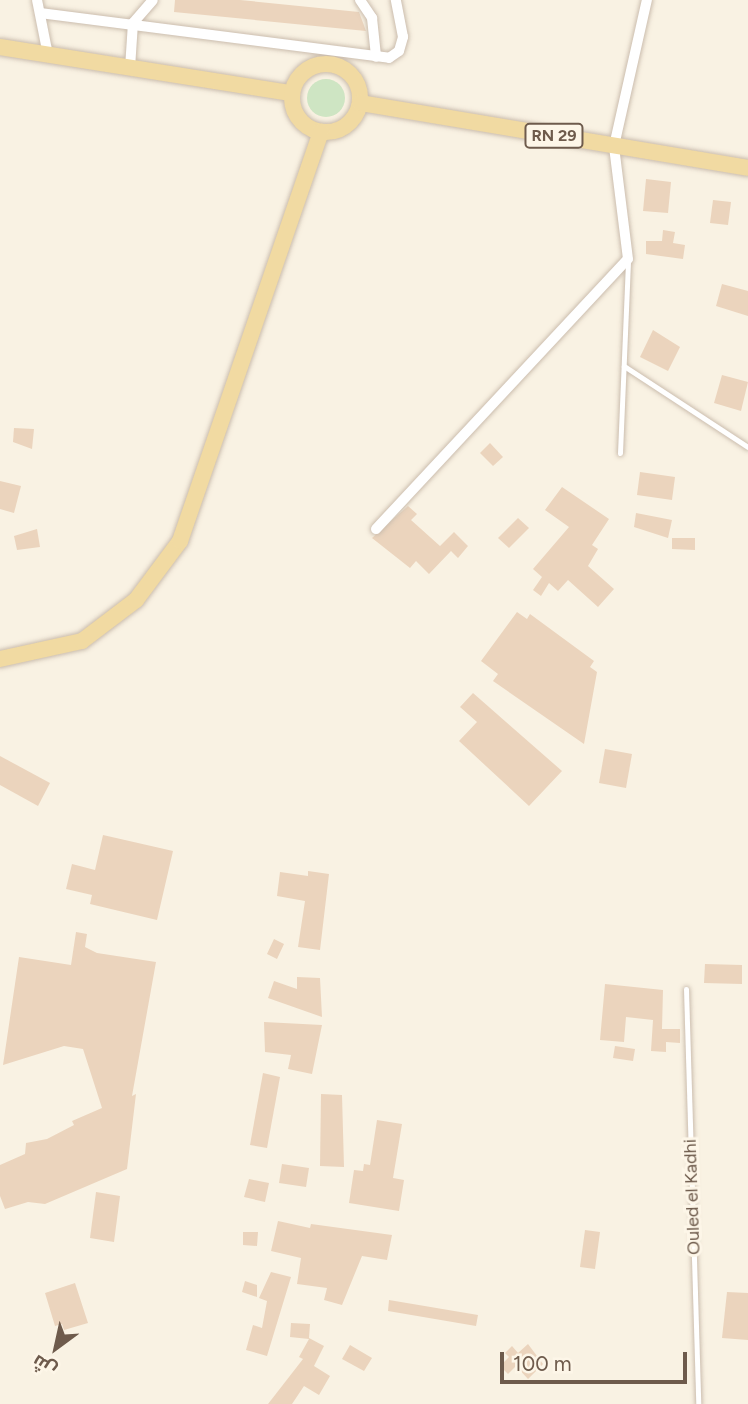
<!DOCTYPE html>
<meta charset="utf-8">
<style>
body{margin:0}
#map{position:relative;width:748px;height:1404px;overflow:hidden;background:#f9f2e3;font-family:Figtree,Cairo,sans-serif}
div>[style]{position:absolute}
.green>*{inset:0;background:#cee5c3}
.round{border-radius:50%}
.building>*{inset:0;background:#ebd4bd}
.roads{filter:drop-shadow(0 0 2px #cbbdae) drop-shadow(0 0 2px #cbbdae)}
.lane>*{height:5px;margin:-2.5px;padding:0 2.5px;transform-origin:2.5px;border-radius:2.5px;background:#fff}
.street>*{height:10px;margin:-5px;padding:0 5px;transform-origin:5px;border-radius:5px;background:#fff}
.primary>*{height:16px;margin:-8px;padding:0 8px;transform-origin:8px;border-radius:8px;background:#f1daa2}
.primary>.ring{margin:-8px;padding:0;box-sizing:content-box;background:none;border:16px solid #f1daa2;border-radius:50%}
span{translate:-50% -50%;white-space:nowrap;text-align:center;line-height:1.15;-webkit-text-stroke:6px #fdf6e8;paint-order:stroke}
.shield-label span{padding:2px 5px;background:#fdf6e8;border:2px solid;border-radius:5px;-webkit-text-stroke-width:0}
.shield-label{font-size:16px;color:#6e5b4c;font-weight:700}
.street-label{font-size:18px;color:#6e5b4c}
.north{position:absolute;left:21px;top:1313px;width:70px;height:70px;-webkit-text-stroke:5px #fdf6e8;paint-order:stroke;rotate:213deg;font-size:19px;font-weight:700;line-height:28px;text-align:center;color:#6e5b4c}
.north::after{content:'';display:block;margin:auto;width:24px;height:32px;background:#6e5b4c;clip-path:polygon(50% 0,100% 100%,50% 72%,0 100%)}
.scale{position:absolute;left:500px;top:1352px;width:187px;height:32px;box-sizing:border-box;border:4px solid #6e5b4c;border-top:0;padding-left:9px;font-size:21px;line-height:24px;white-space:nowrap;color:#6e5b4c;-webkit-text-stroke:5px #fdf6e8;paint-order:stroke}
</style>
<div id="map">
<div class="green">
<i class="round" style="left:307px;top:79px;width:38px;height:38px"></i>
</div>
<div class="building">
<i style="clip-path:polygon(175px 0,240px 0,359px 12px,366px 31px,174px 12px)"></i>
<i style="clip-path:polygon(646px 179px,671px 182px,668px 213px,643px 211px)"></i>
<i style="clip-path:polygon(713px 200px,731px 202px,728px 225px,710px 223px)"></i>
<i style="clip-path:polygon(663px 230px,675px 232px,673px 243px,685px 245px,683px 259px,646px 254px,646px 241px,662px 241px)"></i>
<i style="clip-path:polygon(722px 284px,748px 291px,748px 316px,716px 306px)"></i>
<i style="clip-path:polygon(653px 330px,680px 347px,668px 371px,640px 357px)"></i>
<i style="clip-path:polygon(722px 375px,748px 382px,741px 411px,714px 403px)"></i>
<i style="clip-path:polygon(14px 428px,34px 429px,32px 449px,13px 442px)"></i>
<i style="clip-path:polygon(490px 443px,503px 457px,493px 466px,480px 453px)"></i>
<i style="clip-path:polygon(640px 472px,675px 477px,672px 500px,637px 495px)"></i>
<i style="clip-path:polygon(0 481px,21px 486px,14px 513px,0 509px)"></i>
<i style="clip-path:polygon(562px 487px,609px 519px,592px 545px,598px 549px,588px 566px,614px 589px,598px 607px,568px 580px,558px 591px,549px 583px,541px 596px,533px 590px,542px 577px,533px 569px,569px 527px,545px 510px)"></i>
<i style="clip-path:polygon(408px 506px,417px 514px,411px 520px,440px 546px,454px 532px,468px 546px,458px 558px,451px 551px,429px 574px,416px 561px,410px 568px,372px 538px)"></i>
<i style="clip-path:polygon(636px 513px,672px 520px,668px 538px,634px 527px)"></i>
<i style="clip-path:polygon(518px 518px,529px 528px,509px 548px,498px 538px)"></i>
<i style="clip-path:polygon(37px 529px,40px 547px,17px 550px,14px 536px)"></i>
<i style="clip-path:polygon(672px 538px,695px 538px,695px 550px,672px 549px)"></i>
<i style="clip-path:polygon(517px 612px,527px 619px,530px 614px,594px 661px,590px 667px,597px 672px,584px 744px,493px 681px,498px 674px,481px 661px)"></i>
<i style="clip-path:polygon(473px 693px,562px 771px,529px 806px,459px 741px,477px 722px,460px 707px)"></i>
<i style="clip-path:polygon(605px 749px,632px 754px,626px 788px,599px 783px)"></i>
<i style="clip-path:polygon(0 756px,50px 783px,38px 806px,0 785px)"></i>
<i style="clip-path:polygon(103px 835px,173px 851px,157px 920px,90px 904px,92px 895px,66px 889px,72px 864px,95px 870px)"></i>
<i style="clip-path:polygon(308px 871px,329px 874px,320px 950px,298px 947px,305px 901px,277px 896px,280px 872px,308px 876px)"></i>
<i style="clip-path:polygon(76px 932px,87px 934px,85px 947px,97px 953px,156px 962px,132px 1096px,136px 1094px,127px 1169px,45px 1204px,28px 1202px,5px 1209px,0 1196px,0 1165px,25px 1154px,26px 1143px,47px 1139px,74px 1125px,72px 1121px,102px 1108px,83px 1049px,64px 1046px,3px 1065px,19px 957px,71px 965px)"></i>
<i style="clip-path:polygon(274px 939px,284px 944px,277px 959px,267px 954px)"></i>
<i style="clip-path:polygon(705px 964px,742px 965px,742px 984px,704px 983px)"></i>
<i style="clip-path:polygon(297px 977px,320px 978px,322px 1017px,268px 998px,274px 981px,297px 989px)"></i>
<i style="clip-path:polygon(605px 984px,663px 990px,662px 1029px,680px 1029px,680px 1043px,666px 1042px,666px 1052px,651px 1051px,653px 1020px,626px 1017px,624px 1042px,600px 1040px)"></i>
<i style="clip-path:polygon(264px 1022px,322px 1025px,312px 1074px,288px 1069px,291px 1055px,265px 1052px)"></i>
<i style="clip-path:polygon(615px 1046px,635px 1049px,633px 1061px,613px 1058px)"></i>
<i style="clip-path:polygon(263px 1073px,280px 1077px,267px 1148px,250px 1145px)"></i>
<i style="clip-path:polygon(321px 1094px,342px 1095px,344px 1167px,320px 1166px)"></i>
<i style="clip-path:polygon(377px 1120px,402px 1124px,393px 1178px,404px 1180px,399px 1211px,349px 1203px,354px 1170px,363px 1171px,364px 1164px,370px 1165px)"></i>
<i style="clip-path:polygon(282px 1164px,309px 1168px,306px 1187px,279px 1183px)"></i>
<i style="clip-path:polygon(249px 1179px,269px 1183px,265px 1202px,244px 1197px)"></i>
<i style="clip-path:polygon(96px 1192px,120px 1196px,114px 1242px,90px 1238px)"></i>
<i style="clip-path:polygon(278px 1221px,310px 1228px,311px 1224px,392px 1235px,387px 1260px,362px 1256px,342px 1305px,324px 1300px,327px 1288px,297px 1284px,301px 1258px,271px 1251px)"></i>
<i style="clip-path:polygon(585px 1230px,600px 1232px,595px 1269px,580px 1267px)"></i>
<i style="clip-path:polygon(243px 1232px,258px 1232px,257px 1246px,243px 1245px)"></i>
<i style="clip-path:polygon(271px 1272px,291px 1277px,267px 1356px,246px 1350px,253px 1325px,262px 1328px,267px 1301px,259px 1298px)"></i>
<i style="clip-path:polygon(245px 1281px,257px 1285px,257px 1297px,242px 1292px)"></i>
<i style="clip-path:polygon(75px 1283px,88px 1323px,64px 1330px,62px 1324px,55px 1326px,45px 1293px)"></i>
<i style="clip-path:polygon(727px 1292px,748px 1293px,748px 1340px,722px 1338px)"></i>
<i style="clip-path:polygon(389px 1300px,478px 1315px,476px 1326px,388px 1311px)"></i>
<i style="clip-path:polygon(291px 1323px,310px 1324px,309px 1338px,324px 1346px,314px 1366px,330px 1376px,319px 1395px,304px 1386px,292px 1404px,268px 1404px,303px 1359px,299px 1357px,309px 1339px,290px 1337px)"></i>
<i style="clip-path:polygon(528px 1344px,543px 1364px,528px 1379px,516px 1366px,508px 1374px,500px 1366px,509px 1357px,505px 1353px,512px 1346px,518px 1353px)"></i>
<i style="clip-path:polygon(350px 1345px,372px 1358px,364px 1371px,342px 1359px)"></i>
</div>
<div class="roads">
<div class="lane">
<i style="left:624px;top:366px;width:148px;rotate:33.2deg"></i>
<i style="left:620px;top:453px;width:193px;rotate:-87.6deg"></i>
<i style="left:686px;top:989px;width:415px;rotate:88.3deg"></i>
</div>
<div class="street">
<i style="left:37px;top:0;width:56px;rotate:78.7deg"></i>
<i style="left:360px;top:0;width:22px;rotate:56deg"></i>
<i style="left:372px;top:18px;width:39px;rotate:84deg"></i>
<i style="left:40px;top:13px;width:352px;rotate:7.3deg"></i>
<i style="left:389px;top:58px;width:12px;rotate:-35deg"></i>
<i style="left:399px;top:51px;width:15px;rotate:-74deg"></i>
<i style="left:403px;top:37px;width:38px;rotate:-101deg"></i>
<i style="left:130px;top:68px;width:45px;rotate:-86.2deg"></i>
<i style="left:133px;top:23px;width:30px;rotate:-49deg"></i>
<i style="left:376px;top:529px;width:369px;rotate:-47deg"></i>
<i style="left:628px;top:259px;width:114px;rotate:-97.1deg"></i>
<i style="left:614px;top:146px;width:150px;rotate:-77.3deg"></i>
</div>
<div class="primary">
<i style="left:0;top:47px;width:296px;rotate:9deg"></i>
<i class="ring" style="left:292px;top:64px;width:52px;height:52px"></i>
<i style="left:360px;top:103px;width:393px;rotate:9.5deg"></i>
<i style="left:0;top:659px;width:84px;rotate:-12.4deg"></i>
<i style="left:82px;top:641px;width:68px;rotate:-37.2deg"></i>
<i style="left:136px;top:600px;width:74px;rotate:-53.3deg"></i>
<i style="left:180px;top:541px;width:433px;rotate:-71deg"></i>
</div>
</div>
<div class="shield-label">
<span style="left:554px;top:136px">RN 29</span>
</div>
<div class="street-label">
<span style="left:692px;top:1197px;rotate:-92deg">Ouled el Kadhi</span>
</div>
<div class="north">ش</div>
<div class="scale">100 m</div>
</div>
